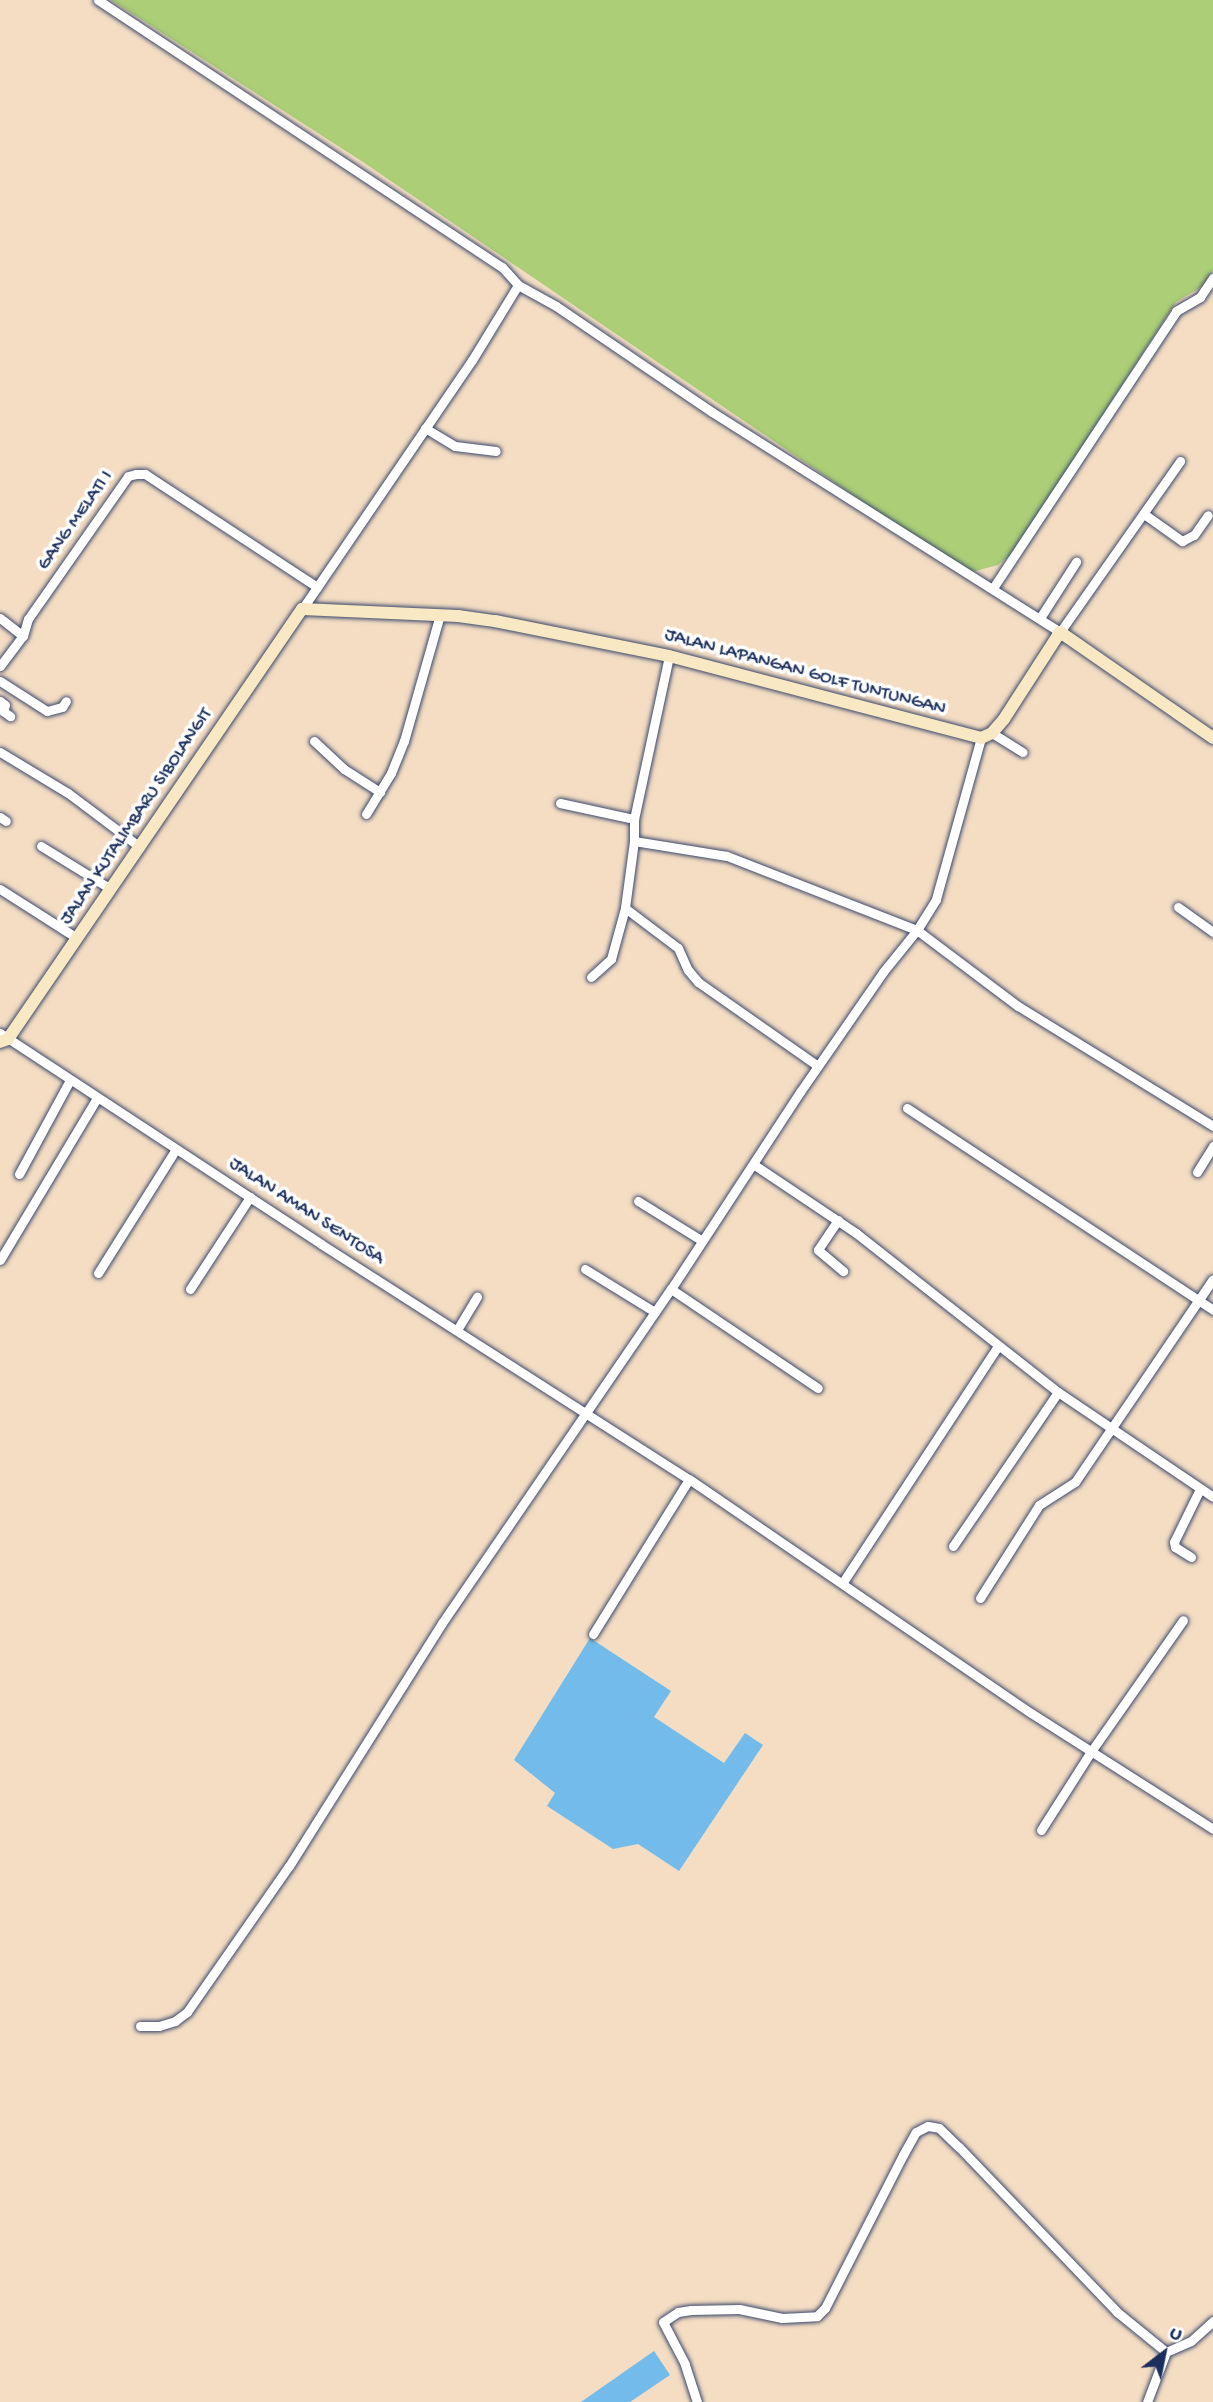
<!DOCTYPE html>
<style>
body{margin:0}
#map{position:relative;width:1213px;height:2402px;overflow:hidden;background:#f4ddc3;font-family:"Gochi Hand",sans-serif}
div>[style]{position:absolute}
.green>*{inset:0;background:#abce76}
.water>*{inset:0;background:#72bbea}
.roads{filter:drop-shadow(0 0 2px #3c496d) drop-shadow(0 0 2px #3c496d)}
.street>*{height:9px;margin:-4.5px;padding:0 4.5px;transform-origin:4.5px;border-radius:4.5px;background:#fff}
.secondary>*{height:12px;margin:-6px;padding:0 6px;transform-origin:6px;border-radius:6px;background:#f8e8c3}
span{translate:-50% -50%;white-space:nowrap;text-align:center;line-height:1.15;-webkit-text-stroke:7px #fff;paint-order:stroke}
.street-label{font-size:19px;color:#1b2f5e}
.north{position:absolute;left:1129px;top:2318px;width:70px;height:70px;-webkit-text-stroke:5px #fff;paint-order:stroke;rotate:32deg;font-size:19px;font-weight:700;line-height:28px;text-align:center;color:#1b2f5e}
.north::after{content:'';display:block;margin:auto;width:24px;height:32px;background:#1b2f5e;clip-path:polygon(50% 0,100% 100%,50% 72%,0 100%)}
</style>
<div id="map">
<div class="green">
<i style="clip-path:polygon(111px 0,1213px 0,1213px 270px,1203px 286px,1176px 302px,1014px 552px,998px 565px,968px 573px,363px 162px)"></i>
</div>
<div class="water">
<i style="clip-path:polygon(590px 1638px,671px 1691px,654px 1717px,724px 1763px,745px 1733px,763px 1745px,679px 1871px,638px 1844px,613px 1849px,547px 1806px,555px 1793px,514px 1760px)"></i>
<i style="clip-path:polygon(654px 2351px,670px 2375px,630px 2402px,581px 2402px)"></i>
</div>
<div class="roads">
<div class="street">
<i style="left:98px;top:0;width:484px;rotate:33.5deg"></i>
<i style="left:502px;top:267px;width:24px;rotate:48deg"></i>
<i style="left:518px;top:285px;width:88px;rotate:121.5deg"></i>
<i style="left:472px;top:360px;width:301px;rotate:124.3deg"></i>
<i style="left:518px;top:285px;width:43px;rotate:28.9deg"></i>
<i style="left:556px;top:306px;width:189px;rotate:34.2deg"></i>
<i style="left:712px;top:412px;width:412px;rotate:32.3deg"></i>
<i style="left:1060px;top:632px;width:209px;rotate:-54.9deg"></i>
<i style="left:425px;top:428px;width:35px;rotate:31deg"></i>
<i style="left:455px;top:446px;width:41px;rotate:7deg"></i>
<i style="left:1144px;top:514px;width:47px;rotate:35.4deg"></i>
<i style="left:1182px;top:541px;width:13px;rotate:-27deg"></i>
<i style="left:1194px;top:535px;width:24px;rotate:-55deg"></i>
<i style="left:993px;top:588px;width:332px;rotate:-56.5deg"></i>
<i style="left:1176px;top:311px;width:28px;rotate:-30deg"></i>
<i style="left:1200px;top:297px;width:23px;rotate:-56deg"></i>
<i style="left:0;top:618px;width:29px;rotate:38deg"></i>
<i style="left:1040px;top:618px;width:67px;rotate:-57.3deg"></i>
<i style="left:669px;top:656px;width:167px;rotate:102.1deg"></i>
<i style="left:634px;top:819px;width:22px;rotate:90deg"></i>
<i style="left:634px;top:841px;width:68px;rotate:97.7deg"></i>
<i style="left:625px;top:908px;width:66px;rotate:37deg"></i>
<i style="left:678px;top:948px;width:24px;rotate:66deg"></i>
<i style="left:688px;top:970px;width:16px;rotate:50deg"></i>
<i style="left:698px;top:982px;width:146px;rotate:35deg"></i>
<i style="left:0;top:666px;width:38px;rotate:-53deg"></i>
<i style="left:23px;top:636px;width:18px;rotate:-74deg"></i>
<i style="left:28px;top:619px;width:174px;rotate:-55deg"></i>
<i style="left:128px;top:476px;width:8px;rotate:-14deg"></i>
<i style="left:136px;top:474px;width:9px"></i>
<i style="left:145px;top:474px;width:206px;rotate:33.3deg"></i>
<i style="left:0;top:681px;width:56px;rotate:32.6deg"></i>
<i style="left:47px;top:711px;width:16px;rotate:-15deg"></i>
<i style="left:62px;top:707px;width:7px;rotate:-56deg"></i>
<i style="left:0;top:701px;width:6px;rotate:39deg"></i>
<i style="left:5px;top:705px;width:6px;rotate:108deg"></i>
<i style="left:3px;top:711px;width:9px;rotate:36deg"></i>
<i style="left:992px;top:733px;width:36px;rotate:32deg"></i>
<i style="left:314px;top:741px;width:41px;rotate:43deg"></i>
<i style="left:344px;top:769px;width:43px;rotate:32.6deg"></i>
<i style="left:0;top:752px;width:79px;rotate:31.1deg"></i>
<i style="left:68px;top:793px;width:90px;rotate:36.9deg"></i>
<i style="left:560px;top:803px;width:76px;rotate:12.2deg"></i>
<i style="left:366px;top:814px;width:48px;rotate:-58.6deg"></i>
<i style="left:391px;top:773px;width:35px;rotate:-68deg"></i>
<i style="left:404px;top:741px;width:131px;rotate:-74.1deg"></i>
<i style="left:0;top:817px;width:7px;rotate:34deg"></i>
<i style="left:634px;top:841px;width:94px;rotate:9.2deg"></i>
<i style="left:727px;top:856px;width:204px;rotate:21.3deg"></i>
<i style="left:917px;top:930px;width:126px;rotate:37deg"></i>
<i style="left:1018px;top:1006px;width:229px;rotate:31.6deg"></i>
<i style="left:41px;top:846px;width:82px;rotate:31.6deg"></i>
<i style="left:0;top:889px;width:91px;rotate:32.5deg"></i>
<i style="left:1178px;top:907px;width:43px;rotate:35.5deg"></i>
<i style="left:591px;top:977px;width:27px;rotate:-42deg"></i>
<i style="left:611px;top:959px;width:53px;rotate:-74.6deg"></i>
<i style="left:0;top:1033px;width:384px;rotate:33.3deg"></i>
<i style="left:321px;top:1244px;width:437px;rotate:32.6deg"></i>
<i style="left:689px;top:1479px;width:414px;rotate:34.4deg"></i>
<i style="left:1031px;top:1713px;width:216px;rotate:32.5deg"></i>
<i style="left:907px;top:1108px;width:367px;rotate:33.4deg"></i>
<i style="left:753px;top:1164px;width:124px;rotate:33.8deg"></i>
<i style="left:856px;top:1233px;width:257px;rotate:38.2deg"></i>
<i style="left:1058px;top:1392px;width:187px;rotate:34.1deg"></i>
<i style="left:1197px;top:1172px;width:31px;rotate:-58deg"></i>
<i style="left:19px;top:1174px;width:107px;rotate:-61.5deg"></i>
<i style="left:638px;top:1201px;width:74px;rotate:31.8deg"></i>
<i style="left:838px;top:1220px;width:36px;rotate:124deg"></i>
<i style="left:818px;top:1250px;width:33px;rotate:40deg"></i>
<i style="left:0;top:1260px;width:189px;rotate:-59.1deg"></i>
<i style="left:585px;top:1269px;width:82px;rotate:31.6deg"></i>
<i style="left:98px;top:1273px;width:146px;rotate:-57.8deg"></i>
<i style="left:190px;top:1289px;width:110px;rotate:-56.9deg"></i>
<i style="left:671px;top:1289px;width:177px;rotate:34deg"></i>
<i style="left:457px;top:1330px;width:39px;rotate:-59deg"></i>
<i style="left:953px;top:1546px;width:186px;rotate:-55.7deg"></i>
<i style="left:1191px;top:1557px;width:19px;rotate:-148deg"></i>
<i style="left:1175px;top:1547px;width:5px;rotate:-101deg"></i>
<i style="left:1174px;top:1542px;width:59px;rotate:-63.9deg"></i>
<i style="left:843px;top:1582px;width:282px;rotate:-56.7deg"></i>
<i style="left:980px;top:1598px;width:110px;rotate:-57.6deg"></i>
<i style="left:1039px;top:1505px;width:43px;rotate:-32.6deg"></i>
<i style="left:1075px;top:1482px;width:245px;rotate:-55.8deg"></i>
<i style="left:593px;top:1634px;width:182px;rotate:-58.2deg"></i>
<i style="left:1041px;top:1830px;width:91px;rotate:-57.5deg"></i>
<i style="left:1090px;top:1753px;width:162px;rotate:-55deg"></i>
<i style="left:140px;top:2026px;width:19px"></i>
<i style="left:159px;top:2026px;width:17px;rotate:-17deg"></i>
<i style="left:175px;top:2021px;width:15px;rotate:-37deg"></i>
<i style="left:187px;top:2012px;width:178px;rotate:-55.1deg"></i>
<i style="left:289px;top:1866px;width:287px;rotate:-57.8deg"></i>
<i style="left:442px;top:1623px;width:405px;rotate:-55.6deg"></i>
<i style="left:671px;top:1289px;width:235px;rotate:-56.8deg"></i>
<i style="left:800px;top:1092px;width:146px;rotate:-55.3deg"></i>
<i style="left:883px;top:972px;width:54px;rotate:-51deg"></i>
<i style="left:917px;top:930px;width:36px;rotate:-58deg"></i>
<i style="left:936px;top:899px;width:167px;rotate:-74.4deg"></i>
<i style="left:697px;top:2402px;width:40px;rotate:-108deg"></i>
<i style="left:685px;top:2364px;width:47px;rotate:-117.6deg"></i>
<i style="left:663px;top:2322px;width:18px;rotate:-34deg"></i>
<i style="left:678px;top:2312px;width:13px;rotate:-9deg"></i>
<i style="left:691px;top:2310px;width:48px;rotate:-1.2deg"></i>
<i style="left:739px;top:2309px;width:44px;rotate:11.8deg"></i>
<i style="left:782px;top:2318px;width:35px;rotate:-3deg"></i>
<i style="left:817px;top:2316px;width:11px;rotate:-45deg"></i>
<i style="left:825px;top:2308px;width:172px;rotate:-63deg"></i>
<i style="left:903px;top:2155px;width:26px;rotate:-61deg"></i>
<i style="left:916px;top:2132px;width:13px;rotate:-27deg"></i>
<i style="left:928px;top:2126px;width:11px;rotate:10deg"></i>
<i style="left:939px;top:2128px;width:28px;rotate:44deg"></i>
<i style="left:959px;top:2147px;width:228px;rotate:46.2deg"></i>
<i style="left:1117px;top:2312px;width:63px;rotate:39.2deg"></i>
<i style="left:1166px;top:2352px;width:27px;rotate:-24deg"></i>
<i style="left:1191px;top:2341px;width:30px;rotate:-42deg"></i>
<i style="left:1147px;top:2402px;width:53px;rotate:-69.2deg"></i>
</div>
<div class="secondary">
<i style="left:0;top:1042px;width:9px;rotate:-21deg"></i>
<i style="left:8px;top:1039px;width:521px;rotate:-55.64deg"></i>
<i style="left:302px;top:609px;width:156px;rotate:2.6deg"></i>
<i style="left:458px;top:616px;width:37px;rotate:8deg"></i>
<i style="left:495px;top:621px;width:177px;rotate:11.4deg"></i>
<i style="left:669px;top:656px;width:323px;rotate:14.7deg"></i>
<i style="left:981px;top:738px;width:12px;rotate:-24deg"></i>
<i style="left:992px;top:733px;width:18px;rotate:-49deg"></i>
<i style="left:1004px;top:719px;width:103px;rotate:-57.2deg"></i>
<i style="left:1060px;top:632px;width:186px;rotate:34.7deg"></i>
</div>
</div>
<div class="street-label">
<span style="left:76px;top:521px;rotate:-55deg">GANG MELATI I</span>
<span style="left:805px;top:673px;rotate:15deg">JALAN LAPANGAN GOLF TUNTUNGAN</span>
<span style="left:137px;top:817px;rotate:-56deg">JALAN KUTALIMBARU SIBOLANGIT</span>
<span style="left:306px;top:1212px;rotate:33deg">JALAN AMAN SENTOSA</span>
</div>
<div class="north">U</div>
</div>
